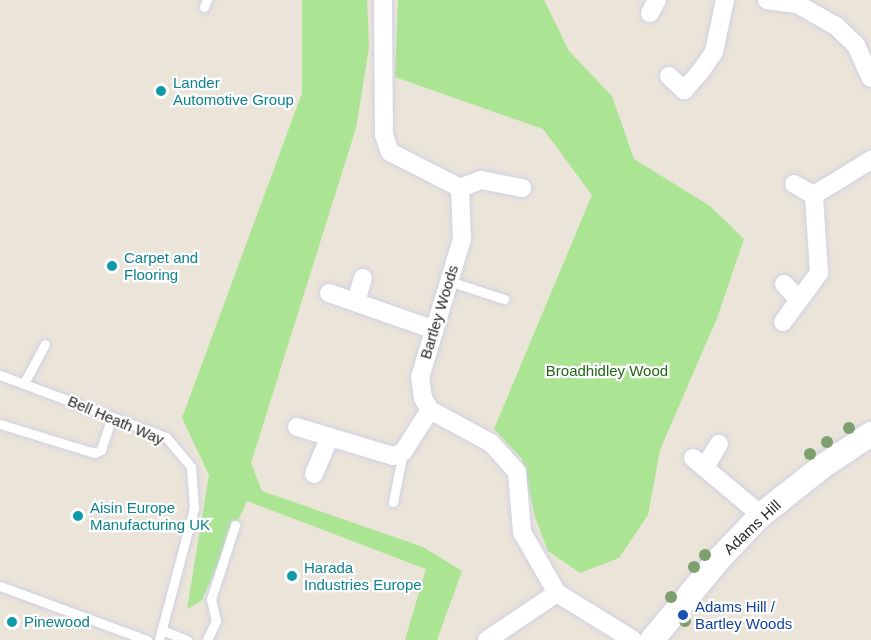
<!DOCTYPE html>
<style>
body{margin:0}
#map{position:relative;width:871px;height:640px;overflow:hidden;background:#ebe4d9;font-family:Arial,sans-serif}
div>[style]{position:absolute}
.green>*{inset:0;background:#abe493}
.roads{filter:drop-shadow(0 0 2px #ced1e2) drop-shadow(0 0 2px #ced1e2)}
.lane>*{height:9px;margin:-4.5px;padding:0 4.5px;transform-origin:4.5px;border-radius:4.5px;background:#fff}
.street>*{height:18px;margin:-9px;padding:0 9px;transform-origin:9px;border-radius:9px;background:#fff}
.secondary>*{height:24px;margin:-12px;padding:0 12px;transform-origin:12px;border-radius:12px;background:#fff}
.trees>*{width:12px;height:12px;margin:-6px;border-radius:50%;background:#7e9f6e}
.dots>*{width:16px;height:16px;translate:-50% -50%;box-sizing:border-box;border:3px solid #fff;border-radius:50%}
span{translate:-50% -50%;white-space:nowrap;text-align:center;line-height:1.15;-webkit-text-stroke:4.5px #fff;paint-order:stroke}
.culture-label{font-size:15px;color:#0d838f}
.left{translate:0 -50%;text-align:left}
.street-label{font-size:15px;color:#282828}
.park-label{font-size:15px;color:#246617}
.transit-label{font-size:15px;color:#164399}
</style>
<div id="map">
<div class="green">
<i style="clip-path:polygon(302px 0,367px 0,369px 47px,356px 128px,251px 463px,262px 491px,423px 547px,462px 571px,437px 640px,405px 640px,426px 569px,247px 501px,202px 600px,187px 609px,209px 475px,182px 418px,302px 93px)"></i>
<i style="clip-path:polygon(398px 0,544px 0,569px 51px,612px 96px,634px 159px,710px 206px,744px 239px,717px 318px,660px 450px,648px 515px,619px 558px,580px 573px,548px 551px,535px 517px,522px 459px,494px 429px,592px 195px,543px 129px,395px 77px)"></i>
</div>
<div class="roads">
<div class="lane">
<i style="left:204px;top:7px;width:8px;rotate:-67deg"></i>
<i style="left:449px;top:281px;width:58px;rotate:18.1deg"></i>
<i style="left:0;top:375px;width:177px;rotate:20.5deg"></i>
<i style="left:166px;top:437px;width:39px;rotate:50deg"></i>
<i style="left:191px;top:467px;width:41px;rotate:85.8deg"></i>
<i style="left:194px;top:508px;width:137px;rotate:104.9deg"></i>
<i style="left:24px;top:383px;width:44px;rotate:-61.7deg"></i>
<i style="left:0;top:424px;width:98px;rotate:17.1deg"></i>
<i style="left:94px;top:453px;width:8px;rotate:-23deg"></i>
<i style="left:101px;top:450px;width:35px;rotate:-72deg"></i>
<i style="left:393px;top:502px;width:51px;rotate:-78.7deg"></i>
<i style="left:0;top:586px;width:157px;rotate:20.2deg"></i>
<i style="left:162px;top:630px;width:27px;rotate:22deg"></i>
<i style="left:207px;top:640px;width:21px;rotate:-65deg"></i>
<i style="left:216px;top:621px;width:23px;rotate:-103deg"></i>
<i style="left:211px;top:599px;width:78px;rotate:-72deg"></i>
</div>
<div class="street">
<i style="left:383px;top:0;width:135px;rotate:89.6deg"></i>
<i style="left:384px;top:135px;width:18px;rotate:71deg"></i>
<i style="left:390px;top:152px;width:79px;rotate:27.2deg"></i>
<i style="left:460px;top:188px;width:51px;rotate:87.8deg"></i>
<i style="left:462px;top:239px;width:144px;rotate:106.9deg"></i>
<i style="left:420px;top:377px;width:21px;rotate:82deg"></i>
<i style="left:423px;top:398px;width:14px;rotate:60deg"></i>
<i style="left:430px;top:410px;width:69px;rotate:28.4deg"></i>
<i style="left:491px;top:443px;width:39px;rotate:48deg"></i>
<i style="left:517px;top:472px;width:60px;rotate:85.2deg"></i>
<i style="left:522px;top:532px;width:70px;rotate:60.2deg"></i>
<i style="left:557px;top:593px;width:89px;rotate:31.7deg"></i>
<i style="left:767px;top:0;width:30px;rotate:8deg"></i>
<i style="left:797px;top:4px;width:45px;rotate:29.4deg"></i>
<i style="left:836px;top:26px;width:28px;rotate:44deg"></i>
<i style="left:856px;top:45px;width:36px;rotate:66deg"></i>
<i style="left:650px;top:13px;width:15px;rotate:-62deg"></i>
<i style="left:669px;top:76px;width:21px;rotate:43deg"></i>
<i style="left:684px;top:90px;width:24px;rotate:-48deg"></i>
<i style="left:700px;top:72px;width:24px;rotate:-55deg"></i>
<i style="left:714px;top:52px;width:53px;rotate:-78.1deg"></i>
<i style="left:794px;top:184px;width:23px;rotate:29deg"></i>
<i style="left:460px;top:188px;width:22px;rotate:-21deg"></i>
<i style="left:481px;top:180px;width:42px;rotate:11deg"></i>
<i style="left:784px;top:284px;width:21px;rotate:47deg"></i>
<i style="left:329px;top:293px;width:109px;rotate:19.3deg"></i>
<i style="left:356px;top:302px;width:25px;rotate:-74deg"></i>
<i style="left:783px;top:322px;width:61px;rotate:-53.7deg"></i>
<i style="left:819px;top:273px;width:78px;rotate:-93.7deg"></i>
<i style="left:814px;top:195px;width:67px;rotate:-31.6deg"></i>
<i style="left:297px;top:427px;width:100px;rotate:16.8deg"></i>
<i style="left:393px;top:456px;width:11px;rotate:-22deg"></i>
<i style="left:403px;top:452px;width:50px;rotate:-57.3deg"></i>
<i style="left:693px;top:458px;width:89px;rotate:40deg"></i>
<i style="left:705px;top:467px;width:27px;rotate:-59deg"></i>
<i style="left:314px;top:474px;width:39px;rotate:-67deg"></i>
<i style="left:487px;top:640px;width:84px;rotate:-33.9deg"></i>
</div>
<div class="secondary">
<i style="left:652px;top:640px;width:107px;rotate:-50.3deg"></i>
<i style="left:720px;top:558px;width:59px;rotate:-46.4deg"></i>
<i style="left:761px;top:515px;width:79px;rotate:-38.3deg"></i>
<i style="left:823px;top:466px;width:58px;rotate:-33.7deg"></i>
</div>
</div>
<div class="trees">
<i style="left:849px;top:428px"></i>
<i style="left:827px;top:442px"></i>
<i style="left:810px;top:454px"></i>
<i style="left:705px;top:555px"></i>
<i style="left:694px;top:567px"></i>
<i style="left:671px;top:597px"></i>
<i style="left:685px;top:621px"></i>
</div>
<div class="dots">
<i style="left:161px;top:91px;background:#0f9aa8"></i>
<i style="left:112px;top:266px;background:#0f9aa8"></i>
<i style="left:78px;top:516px;background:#0f9aa8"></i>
<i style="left:292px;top:576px;background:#0f9aa8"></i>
<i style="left:683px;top:615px;background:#1a4fb4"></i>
<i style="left:12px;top:622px;background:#0f9aa8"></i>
</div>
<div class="culture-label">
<span class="left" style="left:173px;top:91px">Lander<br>Automotive Group</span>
<span class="left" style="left:124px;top:266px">Carpet and<br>Flooring</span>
<span class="left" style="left:90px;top:516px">Aisin Europe<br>Manufacturing UK</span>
<span class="left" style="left:304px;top:576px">Harada<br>Industries Europe</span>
<span class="left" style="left:24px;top:622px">Pinewood</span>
</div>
<div class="street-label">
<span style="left:439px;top:312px;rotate:-73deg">Bartley Woods</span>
<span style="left:116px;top:420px;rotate:23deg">Bell Heath Way</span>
<span style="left:752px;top:527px;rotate:-43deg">Adams Hill</span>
</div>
<div class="park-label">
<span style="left:607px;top:371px">Broadhidley Wood</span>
</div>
<div class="transit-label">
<span class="left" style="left:695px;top:615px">Adams Hill /<br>Bartley Woods</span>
</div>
</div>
